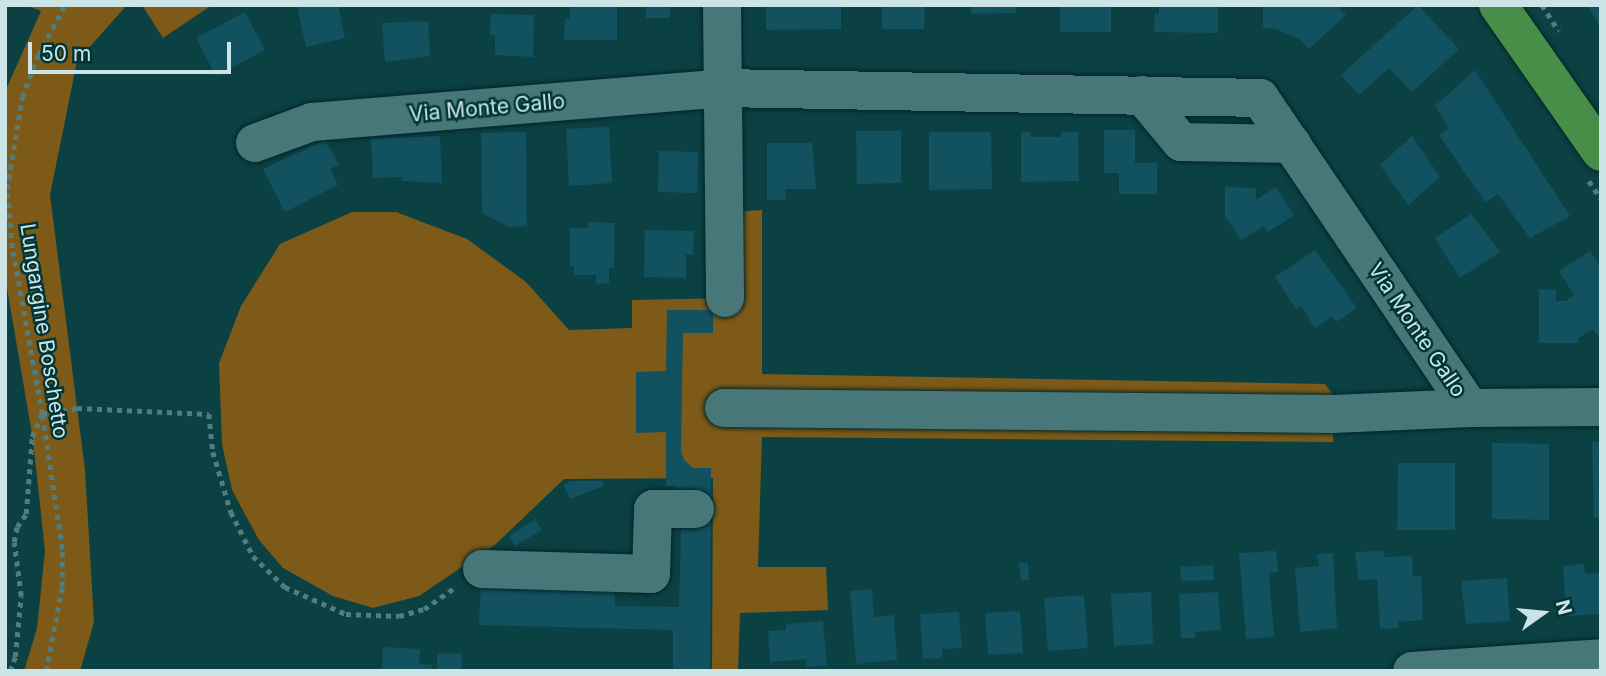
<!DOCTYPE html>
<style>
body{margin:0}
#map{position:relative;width:1606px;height:676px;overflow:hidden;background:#0c4143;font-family:Inter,sans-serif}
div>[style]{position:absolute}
.green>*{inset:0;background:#7d5a17}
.building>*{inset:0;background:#125160}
.path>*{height:4.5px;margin-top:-2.25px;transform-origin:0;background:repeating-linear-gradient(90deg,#527d7e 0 5px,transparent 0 10px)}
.roads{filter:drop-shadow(0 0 2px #002627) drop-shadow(0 0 2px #002627)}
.minor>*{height:38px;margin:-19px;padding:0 19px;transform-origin:19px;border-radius:19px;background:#477779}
.major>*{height:38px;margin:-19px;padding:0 19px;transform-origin:19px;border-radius:19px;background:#478e49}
span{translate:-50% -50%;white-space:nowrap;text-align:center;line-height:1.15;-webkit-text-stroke:5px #003638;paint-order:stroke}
.street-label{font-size:21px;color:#cce4e5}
.frame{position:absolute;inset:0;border:7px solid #cce4e5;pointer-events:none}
.north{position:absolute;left:1508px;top:578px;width:70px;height:70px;-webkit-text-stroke:5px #003638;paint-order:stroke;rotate:75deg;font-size:19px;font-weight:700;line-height:28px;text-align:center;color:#cce4e5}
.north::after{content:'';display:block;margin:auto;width:24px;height:32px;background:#cce4e5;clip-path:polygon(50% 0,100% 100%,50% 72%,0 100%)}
.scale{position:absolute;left:28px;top:42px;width:203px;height:32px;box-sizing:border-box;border:4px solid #cce4e5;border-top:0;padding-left:9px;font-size:21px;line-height:24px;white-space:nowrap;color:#cce4e5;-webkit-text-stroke:5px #003638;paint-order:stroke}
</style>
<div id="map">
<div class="green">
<i style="clip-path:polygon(26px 5px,127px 5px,77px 61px,50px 195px,85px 470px,94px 622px,80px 671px,24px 671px,37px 628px,45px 551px,33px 440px,5px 276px,5px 92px,41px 11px)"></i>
<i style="clip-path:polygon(142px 5px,212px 5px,163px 38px)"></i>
<i style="clip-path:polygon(762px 210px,762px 374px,1325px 384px,1334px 396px,1333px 442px,762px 437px,758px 567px,826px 567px,828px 610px,740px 613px,738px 671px,712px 671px,713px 478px,564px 479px,496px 544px,419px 596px,373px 608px,333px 596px,283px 568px,259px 540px,232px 490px,222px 444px,219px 363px,241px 306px,280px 244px,352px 212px,396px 212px,467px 239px,526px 282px,569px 330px,632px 328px,632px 300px,734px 298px,733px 212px)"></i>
</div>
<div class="building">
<i style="clip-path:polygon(297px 5px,338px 5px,345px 38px,306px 47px)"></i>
<i style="clip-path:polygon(570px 5px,617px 5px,617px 40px,564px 40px,565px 19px,570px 19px)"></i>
<i style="clip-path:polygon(646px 5px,670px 5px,670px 18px,646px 18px)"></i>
<i style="clip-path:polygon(766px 5px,841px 5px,841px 29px,766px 30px)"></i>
<i style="clip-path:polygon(882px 5px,925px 5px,924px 29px,882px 29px)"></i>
<i style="clip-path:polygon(971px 5px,1016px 5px,1016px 13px,971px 14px)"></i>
<i style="clip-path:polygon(1060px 5px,1111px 5px,1111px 32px,1060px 32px)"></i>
<i style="clip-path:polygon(1159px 5px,1218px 5px,1218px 33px,1154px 32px,1155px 14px,1159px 14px)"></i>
<i style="clip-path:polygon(1263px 5px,1336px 5px,1346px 15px,1309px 49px,1299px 39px,1276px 29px,1263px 28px)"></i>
<i style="clip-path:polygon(1418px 5px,1459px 49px,1412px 92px,1389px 68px,1359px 95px,1341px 75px)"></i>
<i style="clip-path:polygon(1587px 5px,1601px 5px,1601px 28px)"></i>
<i style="clip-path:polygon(245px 12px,265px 50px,216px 76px,196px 38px)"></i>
<i style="clip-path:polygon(491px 14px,534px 15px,533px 57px,495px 55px,495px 35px,490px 35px)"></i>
<i style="clip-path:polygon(428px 21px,430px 56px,385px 62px,382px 23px)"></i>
<i style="clip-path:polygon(1475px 70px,1570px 216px,1530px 238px,1498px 194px,1485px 202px,1439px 135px,1449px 128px,1435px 106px)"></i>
<i style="clip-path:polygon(609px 127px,612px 183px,569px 186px,566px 129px)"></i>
<i style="clip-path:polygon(1104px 130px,1135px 130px,1135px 163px,1157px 163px,1157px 194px,1119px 194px,1119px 173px,1104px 173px)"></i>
<i style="clip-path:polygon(856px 131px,901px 131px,901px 183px,857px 184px)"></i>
<i style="clip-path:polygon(526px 132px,527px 226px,509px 227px,482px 213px,481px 133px)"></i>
<i style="clip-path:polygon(929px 132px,991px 132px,992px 189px,929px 190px)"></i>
<i style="clip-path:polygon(1021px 132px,1030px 132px,1030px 137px,1061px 137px,1061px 132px,1078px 132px,1079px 181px,1021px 182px)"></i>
<i style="clip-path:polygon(440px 136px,442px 183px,402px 181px,402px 177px,373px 178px,371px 139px)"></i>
<i style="clip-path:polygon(1412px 136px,1440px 177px,1408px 205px,1380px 165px)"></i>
<i style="clip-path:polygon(325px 140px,339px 165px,330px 169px,338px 185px,285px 212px,263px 169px)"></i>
<i style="clip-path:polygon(767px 143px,812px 143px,816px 189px,785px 189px,786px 200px,767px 200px)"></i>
<i style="clip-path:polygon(659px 151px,698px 152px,697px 193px,658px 192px)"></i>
<i style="clip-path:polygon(1225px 187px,1256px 188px,1256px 200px,1276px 187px,1294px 215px,1268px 232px,1264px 226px,1241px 240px,1225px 216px)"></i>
<i style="clip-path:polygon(1471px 214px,1500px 252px,1460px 278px,1435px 238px)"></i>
<i style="clip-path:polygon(588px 222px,615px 223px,614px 268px,609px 268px,609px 283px,596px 284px,596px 275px,574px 275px,574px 266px,570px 266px,570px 228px,588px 228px)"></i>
<i style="clip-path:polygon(645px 230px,694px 231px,693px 255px,686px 254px,686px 278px,644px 277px)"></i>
<i style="clip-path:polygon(1315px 250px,1357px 308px,1336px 322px,1332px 316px,1315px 328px,1301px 306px,1296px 309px,1275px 277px)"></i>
<i style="clip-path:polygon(1590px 251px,1601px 268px,1601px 341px,1593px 329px,1578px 338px,1578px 343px,1539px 343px,1539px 289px,1556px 290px,1556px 301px,1566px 301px,1574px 295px,1559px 271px)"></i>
<i style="clip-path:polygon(667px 310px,713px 310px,713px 333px,683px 333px,681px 451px,684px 460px,693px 468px,711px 468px,710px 671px,673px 671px,673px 630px,479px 625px,481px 583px,614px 586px,615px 606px,679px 607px,681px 529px,695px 528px,695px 492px,674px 493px,674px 486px,666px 486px,666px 432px,636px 433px,636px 372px,666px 371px)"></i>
<i style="clip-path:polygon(1592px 442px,1601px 442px,1601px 518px,1594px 518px)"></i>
<i style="clip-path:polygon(1492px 443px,1549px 444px,1549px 520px,1492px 519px)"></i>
<i style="clip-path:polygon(1398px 463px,1455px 463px,1455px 530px,1397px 530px)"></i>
<i style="clip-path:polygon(570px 481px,602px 481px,604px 486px,570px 499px,564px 486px)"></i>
<i style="clip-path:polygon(535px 519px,542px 530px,515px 546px,509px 536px)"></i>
<i style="clip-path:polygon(1276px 551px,1278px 572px,1269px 573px,1274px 637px,1246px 639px,1239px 553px)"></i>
<i style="clip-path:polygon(1383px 551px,1384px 557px,1412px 556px,1413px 576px,1421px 576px,1423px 620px,1398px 622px,1399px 628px,1380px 629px,1377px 579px,1359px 580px,1355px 552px)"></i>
<i style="clip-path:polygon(1333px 553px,1337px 628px,1300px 632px,1295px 568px,1319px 566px,1317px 554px)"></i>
<i style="clip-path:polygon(1019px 563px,1028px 563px,1029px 580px,1021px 580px)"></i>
<i style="clip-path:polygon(1584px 564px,1585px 574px,1601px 573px,1601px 614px,1566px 616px,1563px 566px)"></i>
<i style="clip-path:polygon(1213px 565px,1214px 580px,1181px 581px,1180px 567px)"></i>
<i style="clip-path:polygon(1507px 578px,1510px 621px,1466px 624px,1461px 581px)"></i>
<i style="clip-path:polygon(872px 589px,874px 617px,894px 615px,897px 660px,856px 664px,850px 591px)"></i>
<i style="clip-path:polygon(1151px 592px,1153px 644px,1114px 646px,1111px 594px)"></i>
<i style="clip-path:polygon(1218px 592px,1221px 630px,1195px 632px,1196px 638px,1181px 638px,1179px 594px)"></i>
<i style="clip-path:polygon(1084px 595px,1088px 648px,1048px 651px,1044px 598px)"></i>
<i style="clip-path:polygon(1020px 611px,1023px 653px,988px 655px,985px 613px)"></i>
<i style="clip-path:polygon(959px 612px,962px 648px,942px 649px,942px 658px,923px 659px,920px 614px)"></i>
<i style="clip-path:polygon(823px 621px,827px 665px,807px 667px,806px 659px,770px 662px,768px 631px,786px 630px,786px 624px)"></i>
<i style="clip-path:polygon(383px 647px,420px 649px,419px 664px,432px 665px,432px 671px,382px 671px)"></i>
<i style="clip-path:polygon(437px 653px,462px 654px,461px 671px,437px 671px)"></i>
</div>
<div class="path">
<i style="left:1542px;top:5px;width:31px;rotate:57deg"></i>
<i style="left:1589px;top:181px;width:22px;rotate:56deg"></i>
<i style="left:10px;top:671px;width:15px;rotate:-70deg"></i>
<i style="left:15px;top:657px;width:61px;rotate:-84.4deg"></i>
<i style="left:21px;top:596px;width:54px;rotate:-97.4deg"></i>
<i style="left:14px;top:542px;width:15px;rotate:-79deg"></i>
<i style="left:17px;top:527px;width:16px;rotate:-55deg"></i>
<i style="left:26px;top:514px;width:77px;rotate:-85.5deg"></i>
<i style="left:32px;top:437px;width:25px;rotate:-67deg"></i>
<i style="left:42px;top:414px;width:36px;rotate:-10deg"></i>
<i style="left:77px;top:408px;width:132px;rotate:2.6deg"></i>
<i style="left:209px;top:414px;width:38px;rotate:84deg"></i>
<i style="left:213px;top:452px;width:63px;rotate:73.3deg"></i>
<i style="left:231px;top:512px;width:49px;rotate:63.4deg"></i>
<i style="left:253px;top:556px;width:45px;rotate:44.1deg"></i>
<i style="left:285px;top:587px;width:67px;rotate:23.9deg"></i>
<i style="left:346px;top:614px;width:53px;rotate:2.2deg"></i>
<i style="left:399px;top:616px;width:26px;rotate:-16deg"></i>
<i style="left:424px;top:609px;width:39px;rotate:-35deg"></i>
<i style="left:46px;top:671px;width:86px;rotate:-79.2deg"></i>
<i style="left:62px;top:587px;width:38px;rotate:-90deg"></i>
<i style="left:62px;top:549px;width:136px;rotate:-98.4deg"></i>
<i style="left:42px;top:414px;width:169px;rotate:-100.2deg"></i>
<i style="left:12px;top:248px;width:59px;rotate:-94.8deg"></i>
<i style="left:7px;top:189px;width:93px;rotate:-80.7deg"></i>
<i style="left:22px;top:97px;width:45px;rotate:-69.1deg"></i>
<i style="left:38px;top:55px;width:57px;rotate:-61.6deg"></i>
</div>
<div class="roads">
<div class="minor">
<i style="left:722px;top:5px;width:293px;rotate:89.4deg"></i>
<i style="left:1142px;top:95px;width:61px;rotate:50.3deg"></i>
<i style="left:1181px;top:142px;width:111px;rotate:1deg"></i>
<i style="left:255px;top:143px;width:61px;rotate:-20.2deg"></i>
<i style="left:312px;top:122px;width:411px;rotate:-4.7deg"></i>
<i style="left:722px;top:88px;width:538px;rotate:1.06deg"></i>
<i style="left:1260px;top:98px;width:374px;rotate:55.9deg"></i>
<i style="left:1470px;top:408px;width:131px;rotate:-0.4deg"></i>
<i style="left:724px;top:408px;width:609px;rotate:0.56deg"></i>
<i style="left:1333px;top:414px;width:137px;rotate:-2.5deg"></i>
<i style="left:482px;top:569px;width:169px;rotate:1.7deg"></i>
<i style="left:651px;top:574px;width:65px;rotate:-88.2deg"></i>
<i style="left:653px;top:509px;width:42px"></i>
<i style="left:1412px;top:671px;width:189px;rotate:-3.9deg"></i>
</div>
<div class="major">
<i style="left:1498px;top:5px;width:179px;rotate:55deg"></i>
</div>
</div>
<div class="street-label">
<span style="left:487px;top:108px;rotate:-5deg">Via Monte Gallo</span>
<span style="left:1417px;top:330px;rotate:56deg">Via Monte Gallo</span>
<span style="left:44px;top:331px;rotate:81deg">Lungargine Boschetto</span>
</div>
<div class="frame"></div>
<div class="north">N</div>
<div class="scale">50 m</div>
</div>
